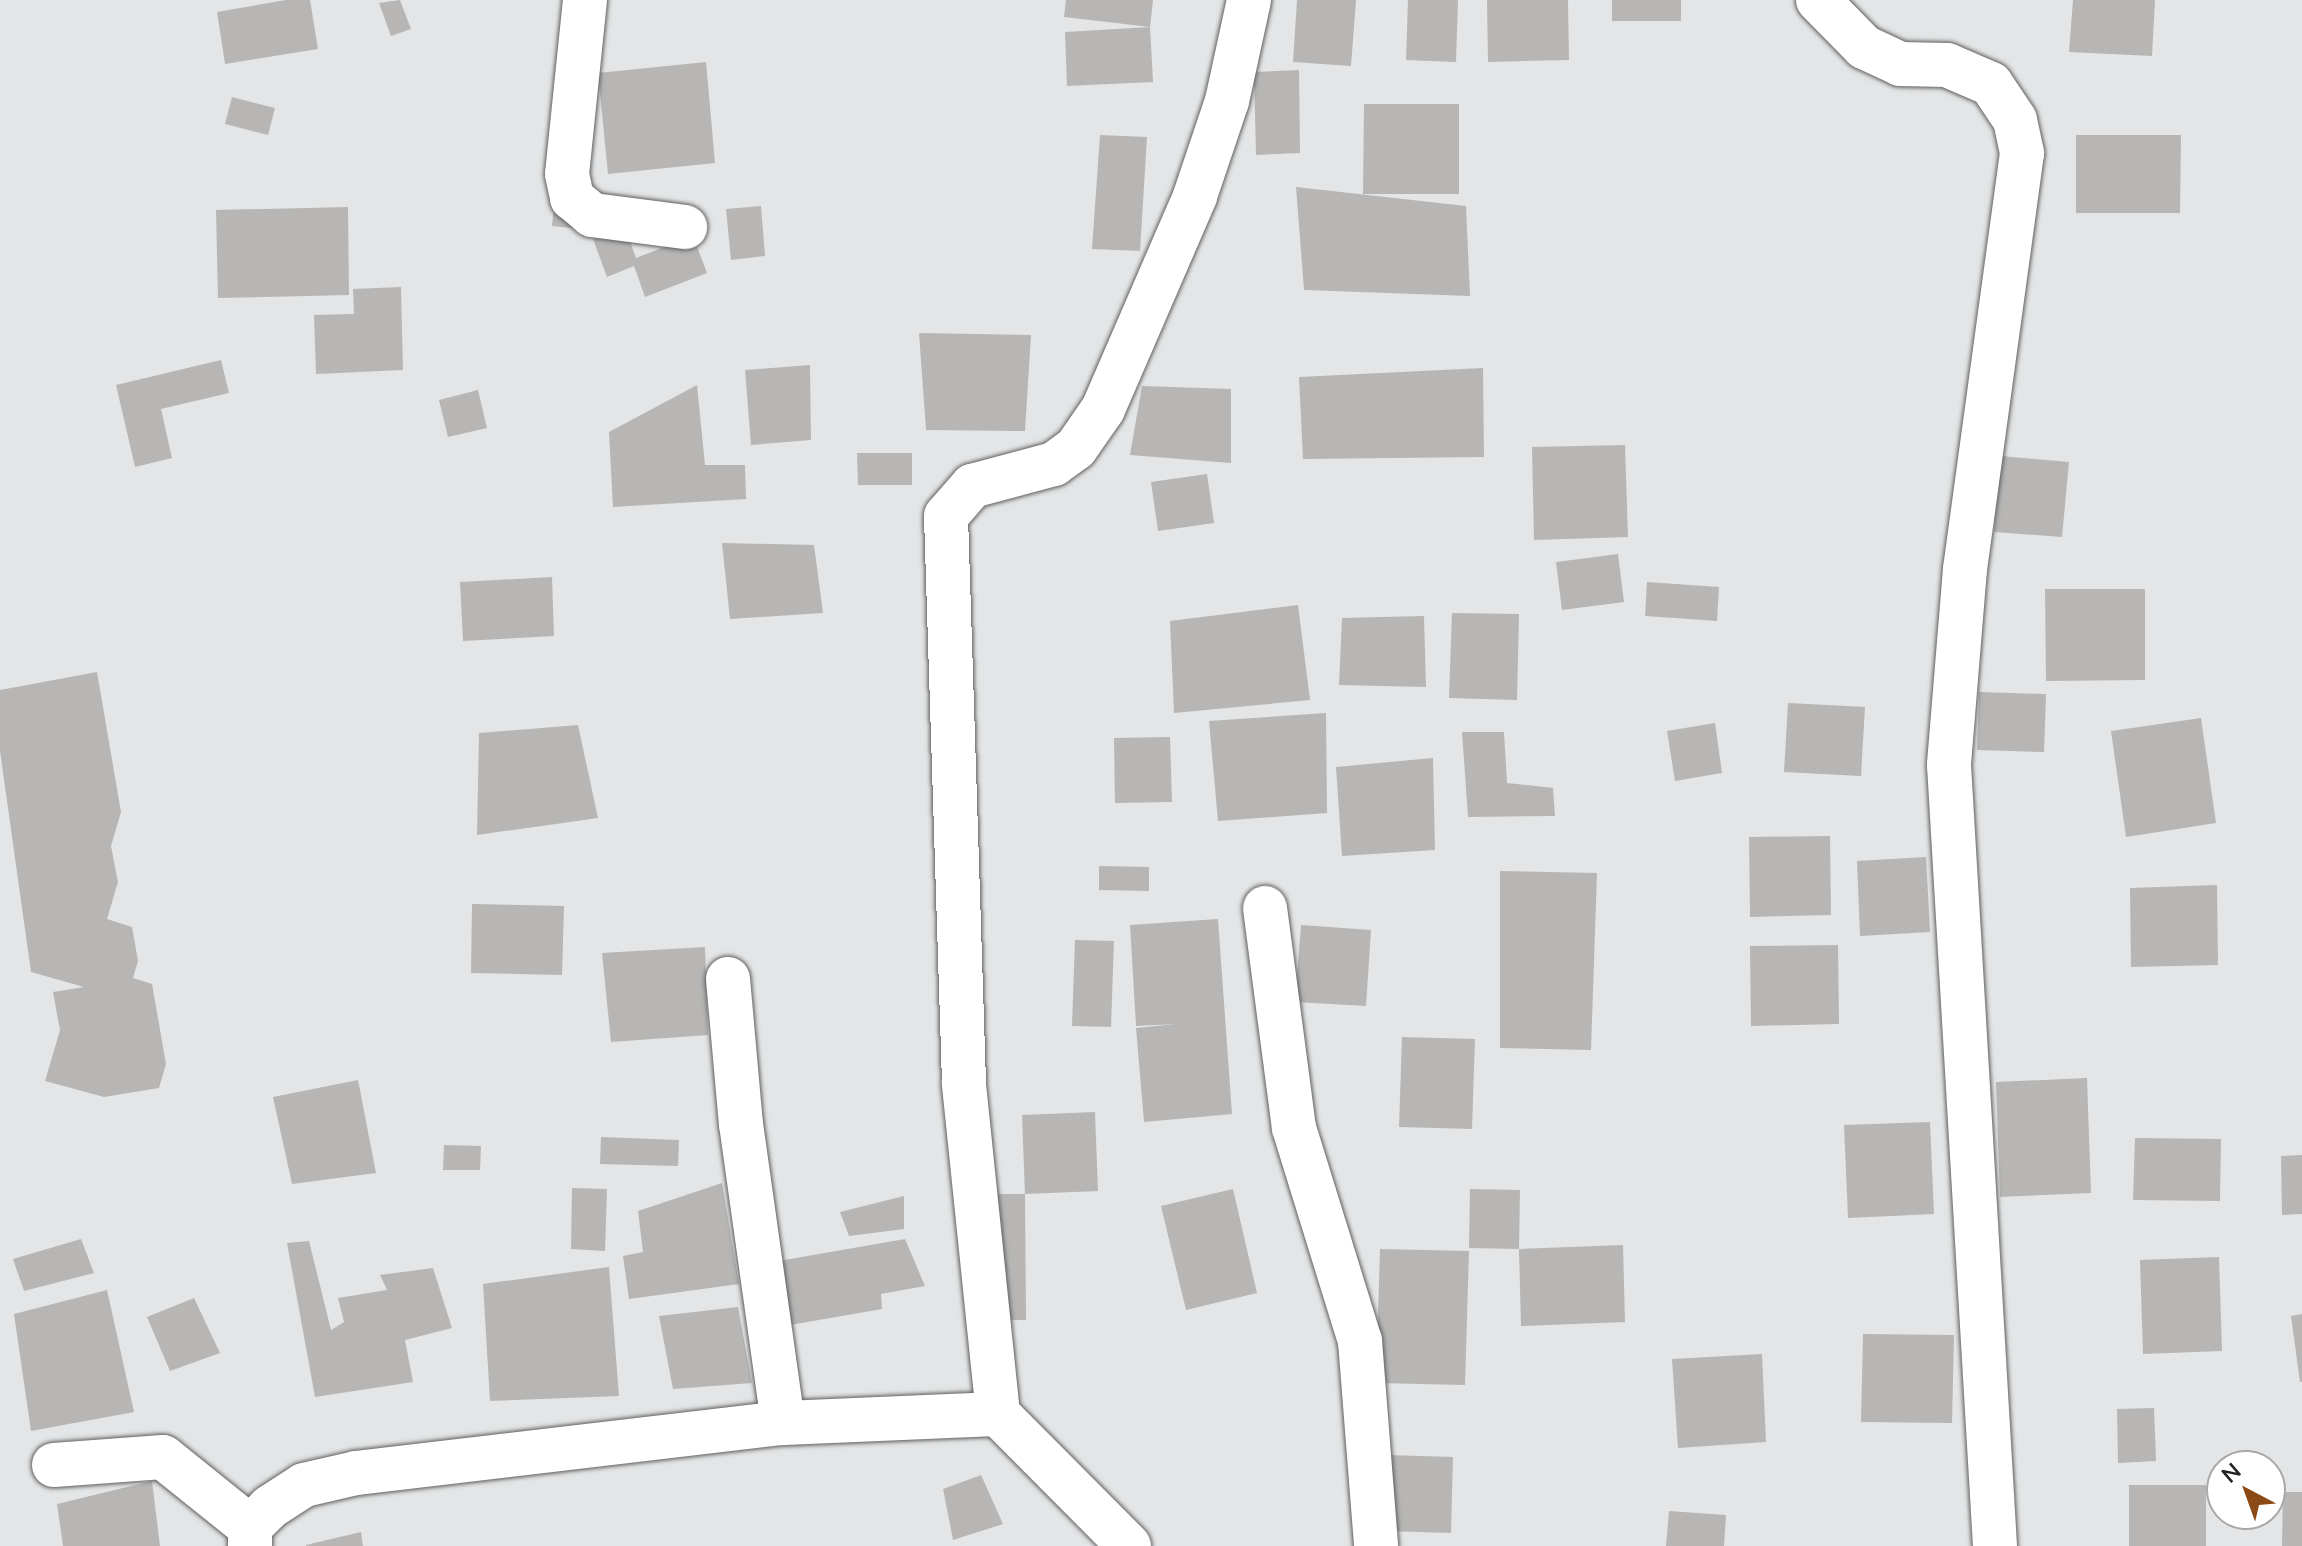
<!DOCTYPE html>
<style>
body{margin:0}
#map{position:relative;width:2302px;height:1546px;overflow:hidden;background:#e4e5e6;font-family:"Nunito Sans",sans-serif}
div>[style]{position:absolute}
.building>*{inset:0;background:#b7b6b5}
.roads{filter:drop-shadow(0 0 2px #5f6061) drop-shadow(0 0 2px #5f6061)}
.street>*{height:44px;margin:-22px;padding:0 22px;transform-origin:22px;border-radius:22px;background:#fff}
span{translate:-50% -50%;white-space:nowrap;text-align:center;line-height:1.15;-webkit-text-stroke:6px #fff;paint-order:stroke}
.north{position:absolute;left:2206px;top:1450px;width:80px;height:80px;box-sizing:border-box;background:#fff;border:2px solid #a8a8a8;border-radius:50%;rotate:319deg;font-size:22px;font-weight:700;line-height:32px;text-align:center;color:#252526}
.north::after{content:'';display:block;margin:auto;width:28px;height:36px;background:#8b4a15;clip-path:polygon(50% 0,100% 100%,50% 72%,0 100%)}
</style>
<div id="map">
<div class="building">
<i style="clip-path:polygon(286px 0,310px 0,318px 49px,225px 64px,217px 12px)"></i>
<i style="clip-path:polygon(400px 0,411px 29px,391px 36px,379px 3px)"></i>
<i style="clip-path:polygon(1066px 0,1153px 0,1150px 27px,1064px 17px)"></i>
<i style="clip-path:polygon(1297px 0,1356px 0,1351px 66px,1293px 62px)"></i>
<i style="clip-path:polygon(1408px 0,1458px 0,1456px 62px,1406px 60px)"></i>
<i style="clip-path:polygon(1487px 0,1568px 0,1569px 60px,1488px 62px)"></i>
<i style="clip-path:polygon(1612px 0,1681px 0,1681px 21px,1612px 21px)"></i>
<i style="clip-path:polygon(2073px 0,2155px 0,2152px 56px,2069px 52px)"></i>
<i style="clip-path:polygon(1150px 27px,1153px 82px,1067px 86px,1065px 32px)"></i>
<i style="clip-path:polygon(706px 62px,715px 163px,608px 174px,598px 73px)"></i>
<i style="clip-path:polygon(1299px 70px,1300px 153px,1256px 155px,1254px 72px)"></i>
<i style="clip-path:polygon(232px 97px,275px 108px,268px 135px,225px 124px)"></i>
<i style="clip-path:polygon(1364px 104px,1459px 104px,1459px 194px,1363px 194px)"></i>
<i style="clip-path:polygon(1100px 135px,1147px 137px,1140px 251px,1092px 249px)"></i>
<i style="clip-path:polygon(2076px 135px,2181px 135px,2180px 213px,2076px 213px)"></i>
<i style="clip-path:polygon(556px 186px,576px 188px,572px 228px,552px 226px)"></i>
<i style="clip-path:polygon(1296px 187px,1466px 206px,1470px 296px,1304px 290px)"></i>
<i style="clip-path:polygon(761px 206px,765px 256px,731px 260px,726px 209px)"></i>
<i style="clip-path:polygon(348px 207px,349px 295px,218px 298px,216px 210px)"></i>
<i style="clip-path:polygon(625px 227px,636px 258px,693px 236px,707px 273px,645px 297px,634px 266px,607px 277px,593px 239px)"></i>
<i style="clip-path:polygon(401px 287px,403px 370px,316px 374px,314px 315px,354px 314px,353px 289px)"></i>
<i style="clip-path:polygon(919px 333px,1031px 335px,1025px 431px,926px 430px)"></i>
<i style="clip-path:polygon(221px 360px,229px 393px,161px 409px,172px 458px,135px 467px,116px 385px)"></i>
<i style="clip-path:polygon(810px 365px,811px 440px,751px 445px,745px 370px)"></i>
<i style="clip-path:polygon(1483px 368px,1484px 457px,1303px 459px,1299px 377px)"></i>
<i style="clip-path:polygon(697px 385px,705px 465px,745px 465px,746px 499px,613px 507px,609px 432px)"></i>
<i style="clip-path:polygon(1142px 386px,1231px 389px,1231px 463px,1130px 455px)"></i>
<i style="clip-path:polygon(478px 390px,487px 428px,448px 437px,439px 400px)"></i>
<i style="clip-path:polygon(1625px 445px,1628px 537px,1534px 540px,1532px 447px)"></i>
<i style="clip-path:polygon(857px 453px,912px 453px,912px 485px,858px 485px)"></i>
<i style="clip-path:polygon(2001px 456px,2069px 462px,2062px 537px,1994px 532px)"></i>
<i style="clip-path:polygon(1207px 474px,1214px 523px,1158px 531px,1151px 482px)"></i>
<i style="clip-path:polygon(722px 543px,814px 545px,823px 613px,730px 619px)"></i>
<i style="clip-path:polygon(1618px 554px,1624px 602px,1562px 610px,1556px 562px)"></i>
<i style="clip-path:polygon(552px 577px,554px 636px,463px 641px,460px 582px)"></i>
<i style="clip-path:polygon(1647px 582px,1719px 587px,1717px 621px,1645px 616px)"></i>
<i style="clip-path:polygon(2045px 589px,2145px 589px,2145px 680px,2046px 681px)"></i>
<i style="clip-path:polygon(1298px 605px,1310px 700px,1174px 713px,1170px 621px)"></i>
<i style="clip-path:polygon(1452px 613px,1519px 614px,1517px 700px,1449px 698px)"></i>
<i style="clip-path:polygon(1424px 616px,1426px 687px,1339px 685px,1342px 618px)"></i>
<i style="clip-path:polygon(97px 672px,121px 812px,111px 846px,118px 882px,107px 919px,132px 927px,138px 961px,133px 978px,152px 984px,166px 1064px,159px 1088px,104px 1097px,45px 1081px,60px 1030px,53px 992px,84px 987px,31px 972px,0 751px,0 690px)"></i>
<i style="clip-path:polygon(1979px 692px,2046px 694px,2044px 752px,1977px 750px)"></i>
<i style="clip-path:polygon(1788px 703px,1865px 707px,1861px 776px,1784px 772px)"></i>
<i style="clip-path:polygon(1326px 713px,1327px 813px,1218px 821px,1209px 721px)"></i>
<i style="clip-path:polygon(2201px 718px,2216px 823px,2126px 837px,2111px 731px)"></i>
<i style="clip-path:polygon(1715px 723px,1722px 773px,1675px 781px,1667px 731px)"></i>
<i style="clip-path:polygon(578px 725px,598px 818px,477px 835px,479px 733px)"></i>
<i style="clip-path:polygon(1462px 732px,1504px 732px,1507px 783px,1553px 788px,1555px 816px,1468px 817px)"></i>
<i style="clip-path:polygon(1170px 737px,1172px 802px,1115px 803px,1114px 738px)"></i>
<i style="clip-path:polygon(1433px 758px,1435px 850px,1342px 856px,1336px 767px)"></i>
<i style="clip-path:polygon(1830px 836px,1831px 915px,1750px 917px,1749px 837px)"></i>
<i style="clip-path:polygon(1926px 857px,1930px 932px,1860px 936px,1857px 861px)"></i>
<i style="clip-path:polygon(1099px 866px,1149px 867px,1149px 891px,1099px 890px)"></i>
<i style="clip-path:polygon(1500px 871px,1597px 873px,1591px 1050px,1500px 1048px)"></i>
<i style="clip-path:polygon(2217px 885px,2218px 965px,2131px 967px,2130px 888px)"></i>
<i style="clip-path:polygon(472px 904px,564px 906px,562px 975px,471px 973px)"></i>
<i style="clip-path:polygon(1218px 919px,1232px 1114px,1144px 1122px,1136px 1028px,1176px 1024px,1136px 1026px,1130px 925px)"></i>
<i style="clip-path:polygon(1301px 925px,1371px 930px,1366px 1006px,1295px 1002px)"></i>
<i style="clip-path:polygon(1075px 940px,1114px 941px,1111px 1027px,1072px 1026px)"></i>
<i style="clip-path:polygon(1838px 945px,1839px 1024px,1751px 1026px,1750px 946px)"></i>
<i style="clip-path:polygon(705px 947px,708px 1035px,611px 1042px,602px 953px)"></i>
<i style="clip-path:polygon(1402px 1037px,1475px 1039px,1472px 1129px,1399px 1127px)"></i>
<i style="clip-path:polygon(2087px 1078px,2091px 1193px,2000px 1197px,1996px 1082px)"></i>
<i style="clip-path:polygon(358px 1080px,376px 1173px,292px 1184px,273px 1097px)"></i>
<i style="clip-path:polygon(1095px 1112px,1098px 1191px,1025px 1194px,1022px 1115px)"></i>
<i style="clip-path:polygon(1930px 1122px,1934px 1214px,1848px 1218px,1844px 1125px)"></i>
<i style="clip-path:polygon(601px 1137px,679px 1140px,678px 1166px,600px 1164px)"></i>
<i style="clip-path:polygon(2135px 1138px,2221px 1139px,2220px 1201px,2133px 1200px)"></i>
<i style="clip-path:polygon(444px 1145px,481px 1146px,480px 1170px,443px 1170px)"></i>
<i style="clip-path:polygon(2302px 1155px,2302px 1214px,2282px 1215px,2281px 1156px)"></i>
<i style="clip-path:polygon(722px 1183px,739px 1284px,629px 1299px,623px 1256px,643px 1252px,638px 1211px)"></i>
<i style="clip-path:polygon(572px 1188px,607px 1189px,605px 1251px,571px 1249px)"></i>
<i style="clip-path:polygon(1233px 1189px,1257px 1293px,1186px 1310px,1161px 1206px)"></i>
<i style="clip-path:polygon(1470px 1189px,1520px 1190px,1519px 1249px,1469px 1248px)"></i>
<i style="clip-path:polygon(996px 1194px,1025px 1194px,1026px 1320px,996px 1320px)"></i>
<i style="clip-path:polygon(904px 1196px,904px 1229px,849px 1236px,840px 1212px)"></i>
<i style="clip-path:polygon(81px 1239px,94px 1273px,24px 1291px,13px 1259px)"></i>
<i style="clip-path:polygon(905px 1239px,925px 1286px,881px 1294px,882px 1309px,790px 1325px,773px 1262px)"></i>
<i style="clip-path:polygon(309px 1241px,331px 1330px,344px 1322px,338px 1298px,387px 1290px,380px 1275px,433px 1268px,452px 1328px,405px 1340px,413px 1382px,315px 1397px,287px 1243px)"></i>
<i style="clip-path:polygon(1623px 1245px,1625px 1322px,1521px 1326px,1519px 1249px)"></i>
<i style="clip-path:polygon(1380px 1249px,1469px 1251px,1465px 1385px,1376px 1383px)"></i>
<i style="clip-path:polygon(2219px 1257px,2222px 1351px,2143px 1354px,2140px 1260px)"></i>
<i style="clip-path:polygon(609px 1267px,619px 1396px,490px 1401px,483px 1284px)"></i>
<i style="clip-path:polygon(107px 1290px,134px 1412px,31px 1431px,14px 1314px)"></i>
<i style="clip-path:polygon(194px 1298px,220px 1353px,170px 1371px,147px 1317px)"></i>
<i style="clip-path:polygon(738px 1307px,752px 1383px,673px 1389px,659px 1316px)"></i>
<i style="clip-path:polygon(2302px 1314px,2302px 1382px,2300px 1382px,2291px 1316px)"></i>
<i style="clip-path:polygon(1863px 1334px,1954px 1335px,1952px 1423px,1861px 1422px)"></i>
<i style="clip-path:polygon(1762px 1354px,1766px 1442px,1678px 1448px,1672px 1359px)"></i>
<i style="clip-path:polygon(2154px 1408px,2156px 1461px,2118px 1463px,2117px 1409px)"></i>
<i style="clip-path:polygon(1388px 1455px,1453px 1457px,1451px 1533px,1386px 1531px)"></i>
<i style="clip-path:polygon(981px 1475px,1003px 1524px,953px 1540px,943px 1489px)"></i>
<i style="clip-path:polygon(152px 1481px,160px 1546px,63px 1546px,57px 1504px)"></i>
<i style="clip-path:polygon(2129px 1485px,2206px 1485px,2206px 1546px,2129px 1546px)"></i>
<i style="clip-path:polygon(2283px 1492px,2302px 1492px,2302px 1546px,2282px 1546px)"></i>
<i style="clip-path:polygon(1669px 1511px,1726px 1515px,1724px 1546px,1666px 1546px)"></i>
<i style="clip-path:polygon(361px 1532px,363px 1546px,306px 1546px,306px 1545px)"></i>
</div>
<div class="roads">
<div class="street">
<i style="left:585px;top:0;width:175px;rotate:95.9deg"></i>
<i style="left:567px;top:174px;width:25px;rotate:78deg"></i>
<i style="left:572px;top:198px;width:26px;rotate:40deg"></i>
<i style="left:592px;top:215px;width:94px;rotate:7.4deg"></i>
<i style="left:1818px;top:0;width:66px;rotate:45.6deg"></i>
<i style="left:1864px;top:47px;width:40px;rotate:25deg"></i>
<i style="left:1900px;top:64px;width:47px;rotate:1.2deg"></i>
<i style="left:1947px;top:65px;width:48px;rotate:23.4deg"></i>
<i style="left:1991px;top:84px;width:43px;rotate:56.3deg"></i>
<i style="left:2015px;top:120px;width:34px;rotate:78deg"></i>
<i style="left:2022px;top:153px;width:420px;rotate:97.8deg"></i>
<i style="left:1965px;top:569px;width:197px;rotate:94.7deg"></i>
<i style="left:1949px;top:765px;width:782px;rotate:86.63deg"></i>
<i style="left:1265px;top:908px;width:222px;rotate:82.5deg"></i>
<i style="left:1294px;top:1128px;width:223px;rotate:72.8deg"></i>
<i style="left:1360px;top:1341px;width:206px;rotate:85.5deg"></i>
<i style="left:728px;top:979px;width:146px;rotate:84.9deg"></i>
<i style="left:741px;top:1124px;width:302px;rotate:82deg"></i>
<i style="left:998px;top:1414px;width:333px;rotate:-95.9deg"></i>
<i style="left:964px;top:1083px;width:567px;rotate:-91.82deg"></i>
<i style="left:946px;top:516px;width:40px;rotate:-49deg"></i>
<i style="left:972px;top:486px;width:85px;rotate:-15deg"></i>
<i style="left:1054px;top:464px;width:27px;rotate:-36deg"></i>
<i style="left:1076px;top:448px;width:47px;rotate:-55.3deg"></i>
<i style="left:1103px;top:409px;width:232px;rotate:-66.6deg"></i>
<i style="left:1195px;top:196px;width:100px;rotate:-71.4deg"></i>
<i style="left:1227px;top:101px;width:103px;rotate:-77.7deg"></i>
<i style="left:54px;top:1465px;width:109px;rotate:-4.2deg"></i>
<i style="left:163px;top:1457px;width:112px;rotate:38.8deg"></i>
<i style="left:250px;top:1546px;width:19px;rotate:-90deg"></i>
<i style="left:250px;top:1527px;width:28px;rotate:-45deg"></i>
<i style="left:270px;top:1507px;width:40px;rotate:-32.9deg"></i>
<i style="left:304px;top:1485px;width:53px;rotate:-13deg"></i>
<i style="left:356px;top:1473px;width:430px;rotate:-6.7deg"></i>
<i style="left:783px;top:1423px;width:215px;rotate:-2.4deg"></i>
<i style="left:998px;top:1414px;width:186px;rotate:45.2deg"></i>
</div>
</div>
<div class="north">N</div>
</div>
